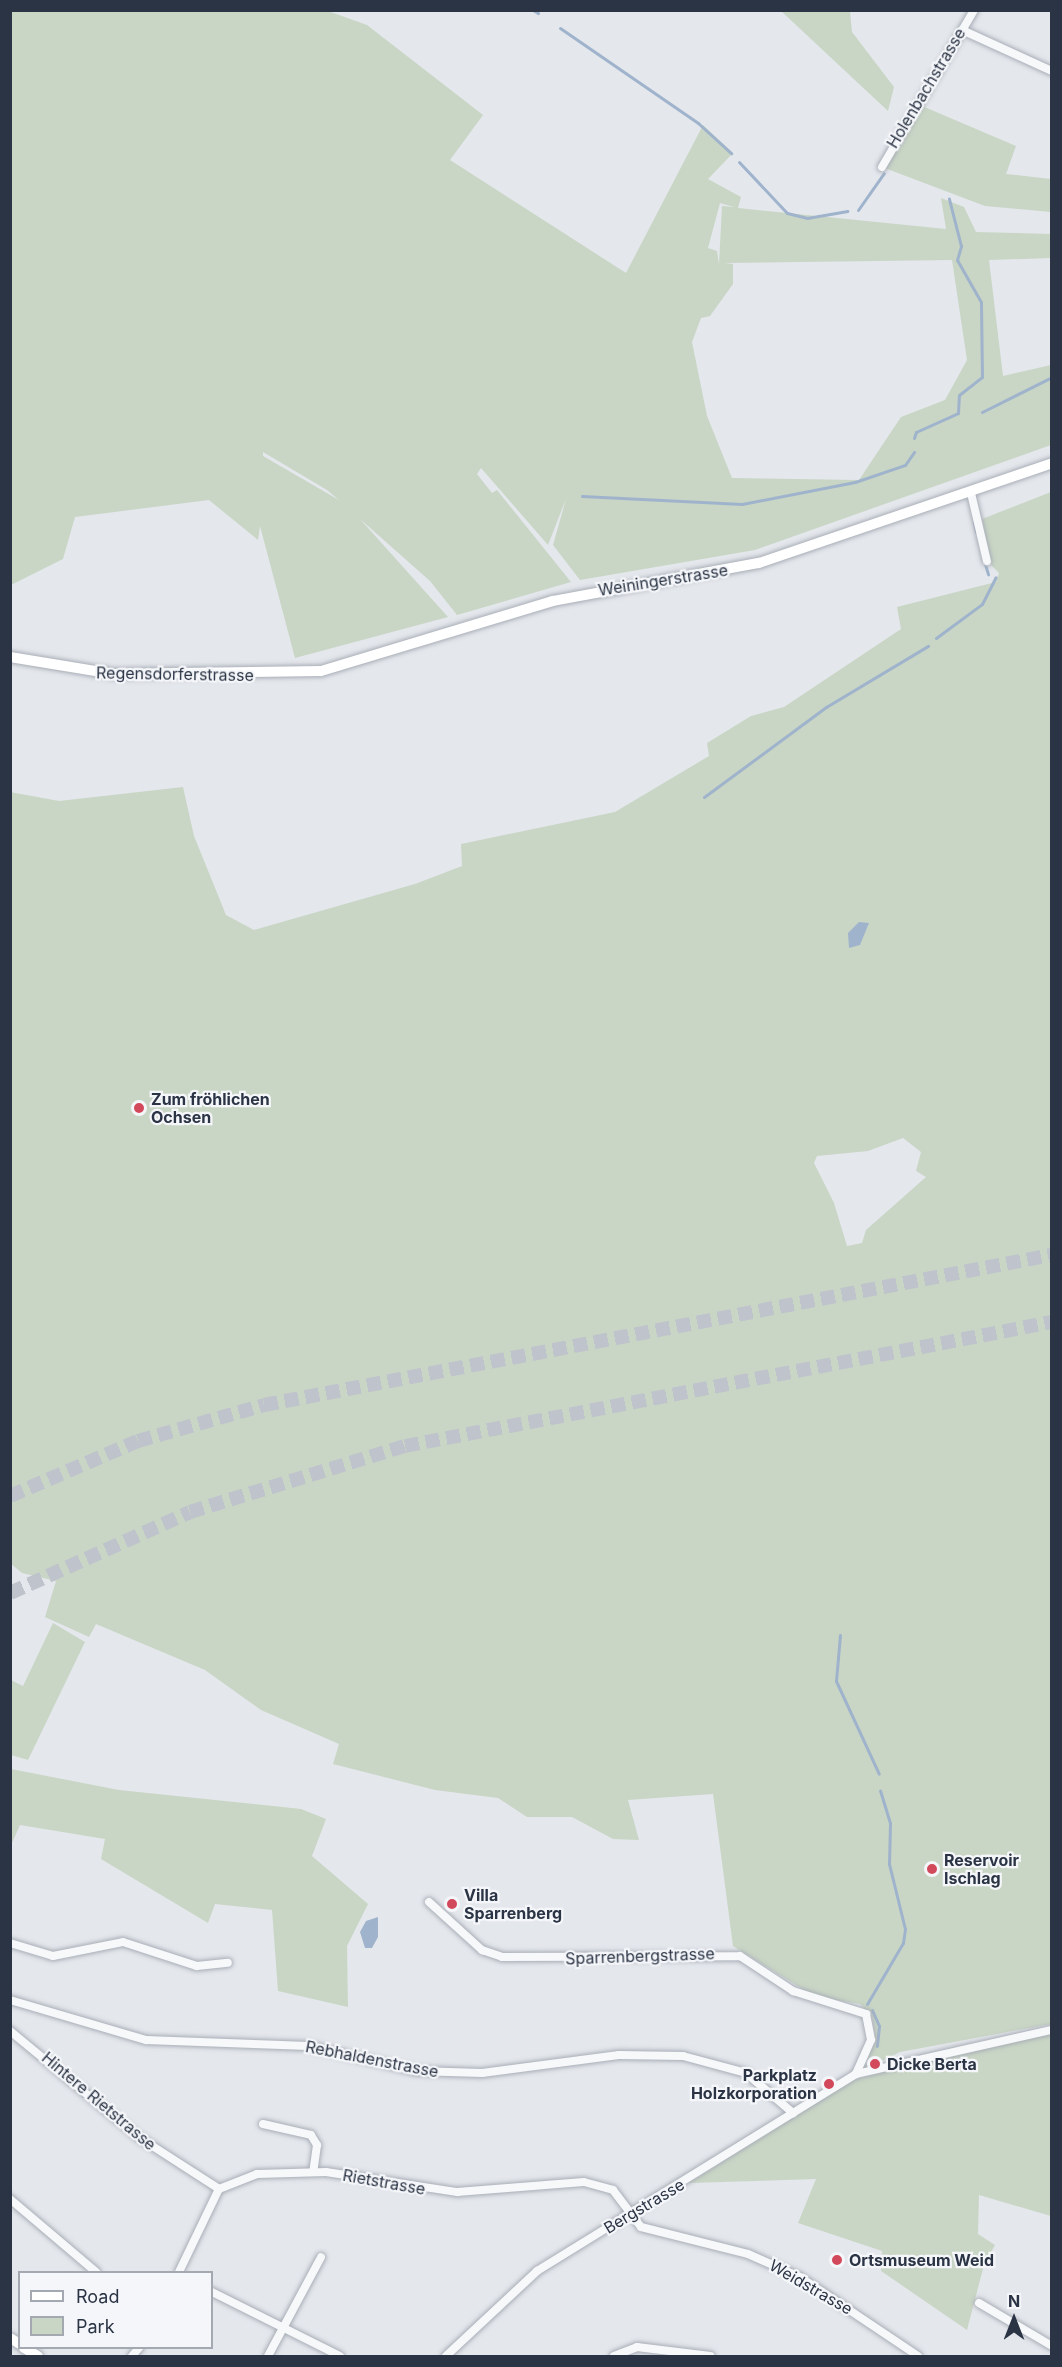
<!DOCTYPE html>
<meta charset="utf-8">
<style>
body{margin:0}
#map{position:relative;width:1062px;height:2367px;overflow:hidden;background:#e4e7ec;font-family:Inter,sans-serif}
div>[style]{position:absolute}
.green>*{inset:0;background:#c9d6c5}
.water>*{inset:0;background:#9fb4cc}
.stream>*{height:3px;margin:-1.5px;padding:0 1.5px;transform-origin:1.5px;border-radius:1.5px;background:#9fb4cc}
.highway-tunnel>*{height:14px;margin-top:-7px;transform-origin:0;background:repeating-linear-gradient(90deg,#bfc3cb 0 14px,transparent 0 21px)}
.roads{filter:drop-shadow(0 0 2px #a9aeb7) drop-shadow(0 0 2px #a9aeb7)}
.street>*{height:8px;margin:-4px;padding:0 4px;transform-origin:4px;border-radius:4px;background:#f7f8fa}
.secondary>*{height:10px;margin:-5px;padding:0 5px;transform-origin:5px;border-radius:5px;background:#fff}
.dots>*{width:16px;height:16px;translate:-50% -50%;box-sizing:border-box;border:3px solid #f4f6f9;border-radius:50%}
span{translate:-50% -50%;white-space:nowrap;text-align:center;line-height:1.15;-webkit-text-stroke:4.5px #f4f6f9;paint-order:stroke}
.street-label{font-size:16px;color:#2b3445}
.poi-label{font-size:16px;color:#2b3445;font-weight:700}
.left{translate:0 -50%;text-align:left}
.right{translate:-100% -50%;text-align:right}
.frame{position:absolute;inset:0;border:12px solid #2b3445;pointer-events:none}
.legend{position:absolute;left:18px;top:2271px;width:195px;height:78px;box-sizing:border-box;background:#f4f6f9;border:2px solid #a4a8b1;margin:0;padding:8px 10px;list-style:none;font-size:18px;color:#2b3445}
.legend li{display:flex;align-items:center;gap:12px;height:30px}
.legend b{width:30px;border:2px solid #a4a8b1}
.north{position:absolute;left:984px;top:2289px;width:60px;height:60px;-webkit-text-stroke:4px #f4f6f9;paint-order:stroke;rotate:0deg;font-size:16px;font-weight:700;line-height:24px;text-align:center;color:#2b3445}
.north::after{content:'';display:block;margin:auto;width:21px;height:27px;background:#2b3445;clip-path:polygon(50% 0,100% 100%,50% 72%,0 100%)}
</style>
<div id="map">
<div class="green">
<i style="clip-path:polygon(evenodd,325px 10px,367px 25px,483px 115px,450px 160px,626px 273px,703px 125px,733px 153px,708px 179px,741px 197px,738px 208px,946px 229px,941px 198px,964px 207px,976px 232px,1051px 234px,1051px 258px,989px 260px,1003px 376px,1051px 365px,1051px 445px,755px 550px,580px 580px,553px 545px,566px 499px,548px 545px,481px 468px,477px 474px,492px 493px,497px 490px,571px 582px,457px 615px,430px 581px,360px 519px,448px 617px,295px 658px,260px 526px,258px 540px,209px 500px,75px 517px,63px 559px,11px 585px,11px 11px,325px 10px,720px 203px,734px 207px,722px 206px,719px 264px,717px 251px,708px 248px,720px 203px,325px 10px,952px 260px,967px 360px,945px 400px,901px 417px,859px 480px,732px 478px,707px 416px,692px 342px,701px 318px,710px 316px,733px 284px,733px 264px,725px 263px,952px 260px,325px 10px,263px 452px,327px 490px,339px 500px,263px 456px,263px 452px)"></i>
<i style="clip-path:polygon(781px 11px,850px 11px,852px 32px,894px 87px,888px 111px)"></i>
<i style="clip-path:polygon(915px 103px,1016px 146px,1006px 174px,1051px 179px,1051px 212px,985px 206px,882px 167px)"></i>
<i style="clip-path:polygon(evenodd,1051px 492px,1051px 2024px,900px 2052px,865px 2069px,875px 2033px,872px 2016px,860px 2004px,814px 1996px,733px 1946px,713px 1794px,628px 1800px,639px 1840px,613px 1839px,572px 1817px,527px 1817px,498px 1798px,435px 1790px,333px 1764px,339px 1744px,261px 1710px,205px 1670px,96px 1624px,89px 1637px,45px 1617px,56px 1581px,22px 1573px,10px 1563px,10px 792px,59px 801px,183px 787px,194px 836px,226px 915px,254px 930px,415px 884px,462px 866px,461px 844px,615px 812px,709px 756px,707px 743px,751px 716px,784px 707px,901px 629px,897px 607px,996px 582px,999px 573px,991px 565px,982px 519px,1051px 492px,903px 1138px,921px 1152px,916px 1171px,926px 1177px,866px 1230px,862px 1243px,847px 1246px,834px 1203px,814px 1163px,817px 1156px,868px 1151px,903px 1138px)"></i>
<i style="clip-path:polygon(53px 1623px,85px 1642px,28px 1760px,11px 1755px,11px 1680px,23px 1686px)"></i>
<i style="clip-path:polygon(11px 1769px,119px 1790px,301px 1809px,326px 1819px,312px 1856px,368px 1904px,347px 1946px,348px 2007px,278px 1991px,272px 1910px,215px 1904px,208px 1923px,101px 1859px,105px 1839px,20px 1825px,11px 1845px)"></i>
<i style="clip-path:polygon(1051px 2031px,1051px 2216px,979px 2195px,978px 2234px,995px 2245px,984px 2265px,967px 2330px,881px 2271px,882px 2251px,798px 2223px,816px 2179px,689px 2183px,852px 2080px)"></i>
</div>
<div class="water">
<i style="clip-path:polygon(869px 923px,860px 945px,849px 948px,848px 933px,859px 922px)"></i>
<i style="clip-path:polygon(378px 1917px,378px 1937px,372px 1948px,365px 1948px,360px 1932px,366px 1921px)"></i>
</div>
<div class="stream">
<i style="left:533px;top:10px;width:6px;rotate:31deg"></i>
<i style="left:560px;top:28px;width:168px;rotate:34.5deg"></i>
<i style="left:698px;top:123px;width:45px;rotate:42.3deg"></i>
<i style="left:739px;top:162px;width:70px;rotate:46.7deg"></i>
<i style="left:787px;top:213px;width:21px;rotate:14deg"></i>
<i style="left:807px;top:218px;width:41px;rotate:-9.9deg"></i>
<i style="left:858px;top:210px;width:45px;rotate:-54.9deg"></i>
<i style="left:982px;top:412px;width:78px;rotate:-26.6deg"></i>
<i style="left:914px;top:438px;width:6px;rotate:-72deg"></i>
<i style="left:916px;top:432px;width:46px;rotate:-24.3deg"></i>
<i style="left:958px;top:413px;width:18px;rotate:-87deg"></i>
<i style="left:959px;top:395px;width:29px;rotate:-38deg"></i>
<i style="left:982px;top:377px;width:75px;rotate:-90.8deg"></i>
<i style="left:981px;top:302px;width:48px;rotate:-119.7deg"></i>
<i style="left:957px;top:260px;width:15px;rotate:-74deg"></i>
<i style="left:961px;top:246px;width:49px;rotate:-104.3deg"></i>
<i style="left:582px;top:496px;width:160px;rotate:2.9deg"></i>
<i style="left:742px;top:504px;width:115px;rotate:-11deg"></i>
<i style="left:855px;top:482px;width:53px;rotate:-18.8deg"></i>
<i style="left:905px;top:465px;width:16px;rotate:-55deg"></i>
<i style="left:974px;top:522px;width:10px;rotate:79deg"></i>
<i style="left:984px;top:561px;width:14px;rotate:73deg"></i>
<i style="left:936px;top:638px;width:57px;rotate:-36.5deg"></i>
<i style="left:982px;top:604px;width:30px;rotate:-63deg"></i>
<i style="left:704px;top:797px;width:152px;rotate:-36.4deg"></i>
<i style="left:826px;top:707px;width:119px;rotate:-30.9deg"></i>
<i style="left:840px;top:1635px;width:46px;rotate:95deg"></i>
<i style="left:836px;top:1681px;width:102px;rotate:65.2deg"></i>
<i style="left:867px;top:2004px;width:71px;rotate:-59.5deg"></i>
<i style="left:903px;top:1943px;width:14px;rotate:-82deg"></i>
<i style="left:905px;top:1929px;width:67px;rotate:-103.8deg"></i>
<i style="left:889px;top:1864px;width:41px;rotate:-88.6deg"></i>
<i style="left:890px;top:1823px;width:34px;rotate:-107deg"></i>
<i style="left:872px;top:2010px;width:17px;rotate:66deg"></i>
<i style="left:879px;top:2026px;width:20px;rotate:96deg"></i>
</div>
<div class="highway-tunnel">
<i style="left:10px;top:1496px;width:139px;rotate:-23.3deg"></i>
<i style="left:138px;top:1441px;width:131px;rotate:-15.9deg"></i>
<i style="left:264px;top:1405px;width:802px;rotate:-10.78deg"></i>
<i style="left:10px;top:1593px;width:197px;rotate:-24.2deg"></i>
<i style="left:190px;top:1512px;width:225px;rotate:-17.1deg"></i>
<i style="left:405px;top:1446px;width:659px;rotate:-10.85deg"></i>
</div>
<div class="roads">
<div class="street">
<i style="left:962px;top:30px;width:99px;rotate:24.5deg"></i>
<i style="left:882px;top:167px;width:182px;rotate:-59.6deg"></i>
<i style="left:971px;top:493px;width:70px;rotate:76.8deg"></i>
<i style="left:429px;top:1902px;width:72px;rotate:42.2deg"></i>
<i style="left:482px;top:1950px;width:21px;rotate:19deg"></i>
<i style="left:502px;top:1957px;width:238px;rotate:-0.2deg"></i>
<i style="left:740px;top:1956px;width:64px;rotate:33.4deg"></i>
<i style="left:793px;top:1991px;width:77px;rotate:17.5deg"></i>
<i style="left:866px;top:2014px;width:26px;rotate:79deg"></i>
<i style="left:871px;top:2040px;width:37px;rotate:114deg"></i>
<i style="left:10px;top:1943px;width:45px;rotate:16.8deg"></i>
<i style="left:53px;top:1956px;width:71px;rotate:-11.3deg"></i>
<i style="left:123px;top:1942px;width:78px;rotate:18deg"></i>
<i style="left:197px;top:1966px;width:31px;rotate:-6deg"></i>
<i style="left:10px;top:2000px;width:142px;rotate:16.4deg"></i>
<i style="left:146px;top:2040px;width:162px;rotate:2.1deg"></i>
<i style="left:308px;top:2046px;width:111px;rotate:13deg"></i>
<i style="left:416px;top:2071px;width:66px;rotate:1.7deg"></i>
<i style="left:482px;top:2073px;width:138px;rotate:-7.5deg"></i>
<i style="left:619px;top:2055px;width:64px;rotate:0.9deg"></i>
<i style="left:683px;top:2056px;width:65px;rotate:15.1deg"></i>
<i style="left:746px;top:2073px;width:62px;rotate:40.4deg"></i>
<i style="left:10px;top:2031px;width:168px;rotate:39.5deg"></i>
<i style="left:140px;top:2138px;width:94px;rotate:32.8deg"></i>
<i style="left:263px;top:2124px;width:49px;rotate:12.9deg"></i>
<i style="left:311px;top:2135px;width:12px;rotate:59deg"></i>
<i style="left:317px;top:2145px;width:27px;rotate:98deg"></i>
<i style="left:10px;top:2199px;width:113px;rotate:40.3deg"></i>
<i style="left:179px;top:2272px;width:92px;rotate:-64.3deg"></i>
<i style="left:219px;top:2189px;width:41px;rotate:-21.5deg"></i>
<i style="left:257px;top:2174px;width:69px;rotate:-1.7deg"></i>
<i style="left:326px;top:2172px;width:133px;rotate:8.7deg"></i>
<i style="left:457px;top:2192px;width:127px;rotate:-4.5deg"></i>
<i style="left:584px;top:2182px;width:30px;rotate:15deg"></i>
<i style="left:613px;top:2190px;width:46px;rotate:52.9deg"></i>
<i style="left:641px;top:2227px;width:110px;rotate:14.2deg"></i>
<i style="left:748px;top:2254px;width:57px;rotate:23.9deg"></i>
<i style="left:800px;top:2277px;width:142px;rotate:33.8deg"></i>
<i style="left:212px;top:2292px;width:143px;rotate:26.6deg"></i>
<i style="left:979px;top:2303px;width:85px;rotate:30.5deg"></i>
<i style="left:132px;top:2356px;width:11px;rotate:-49deg"></i>
<i style="left:268px;top:2356px;width:112px;rotate:-61.8deg"></i>
<i style="left:446px;top:2356px;width:125px;rotate:-43deg"></i>
<i style="left:537px;top:2271px;width:375px;rotate:-31.7deg"></i>
<i style="left:856px;top:2074px;width:201px;rotate:-12.7deg"></i>
<i style="left:614px;top:2356px;width:25px;rotate:-21deg"></i>
<i style="left:637px;top:2347px;width:74px;rotate:7deg"></i>
</div>
<div class="secondary">
<i style="left:10px;top:657px;width:105px;rotate:9.3deg"></i>
<i style="left:114px;top:674px;width:207px;rotate:-0.8deg"></i>
<i style="left:321px;top:671px;width:242px;rotate:-16.8deg"></i>
<i style="left:553px;top:601px;width:209px;rotate:-10.5deg"></i>
<i style="left:759px;top:563px;width:310px;rotate:-18.8deg"></i>
<i style="left:10px;top:2338px;width:12px;rotate:31deg"></i>
<i style="left:24px;top:2348px;width:16px;rotate:30deg"></i>
</div>
</div>
<div class="dots">
<i style="left:139px;top:1108px;background:#d1495b"></i>
<i style="left:932px;top:1869px;background:#d1495b"></i>
<i style="left:452px;top:1904px;background:#d1495b"></i>
<i style="left:875px;top:2064px;background:#d1495b"></i>
<i style="left:829px;top:2084px;background:#d1495b"></i>
<i style="left:837px;top:2260px;background:#d1495b"></i>
</div>
<div class="street-label">
<span style="left:926px;top:88px;rotate:-59deg">Holenbachstrasse</span>
<span style="left:663px;top:580px;rotate:-9deg">Weiningerstrasse</span>
<span style="left:175px;top:674px;rotate:1deg">Regensdorferstrasse</span>
<span style="left:640px;top:1956px;rotate:-2deg">Sparrenbergstrasse</span>
<span style="left:372px;top:2059px;rotate:11deg">Rebhaldenstrasse</span>
<span style="left:99px;top:2101px;rotate:40deg">Hintere Rietstrasse</span>
<span style="left:384px;top:2182px;rotate:10deg">Rietstrasse</span>
<span style="left:644px;top:2206px;rotate:-31deg">Bergstrasse</span>
<span style="left:811px;top:2287px;rotate:30deg">Weidstrasse</span>
</div>
<div class="poi-label">
<span class="left" style="left:151px;top:1108px">Zum fröhlichen<br>Ochsen</span>
<span class="left" style="left:944px;top:1869px">Reservoir<br>Ischlag</span>
<span class="left" style="left:464px;top:1904px">Villa<br>Sparrenberg</span>
<span class="left" style="left:887px;top:2064px">Dicke Berta</span>
<span class="right" style="left:817px;top:2084px">Parkplatz<br>Holzkorporation</span>
<span class="left" style="left:849px;top:2260px">Ortsmuseum Weid</span>
</div>
<div class="frame"></div>
<ul class="legend">
<li><b style="height:8px;background:#fff"></b>Road</li>
<li><b style="height:16px;background:#c9d6c5"></b>Park</li>
</ul>
<div class="north">N</div>
</div>
